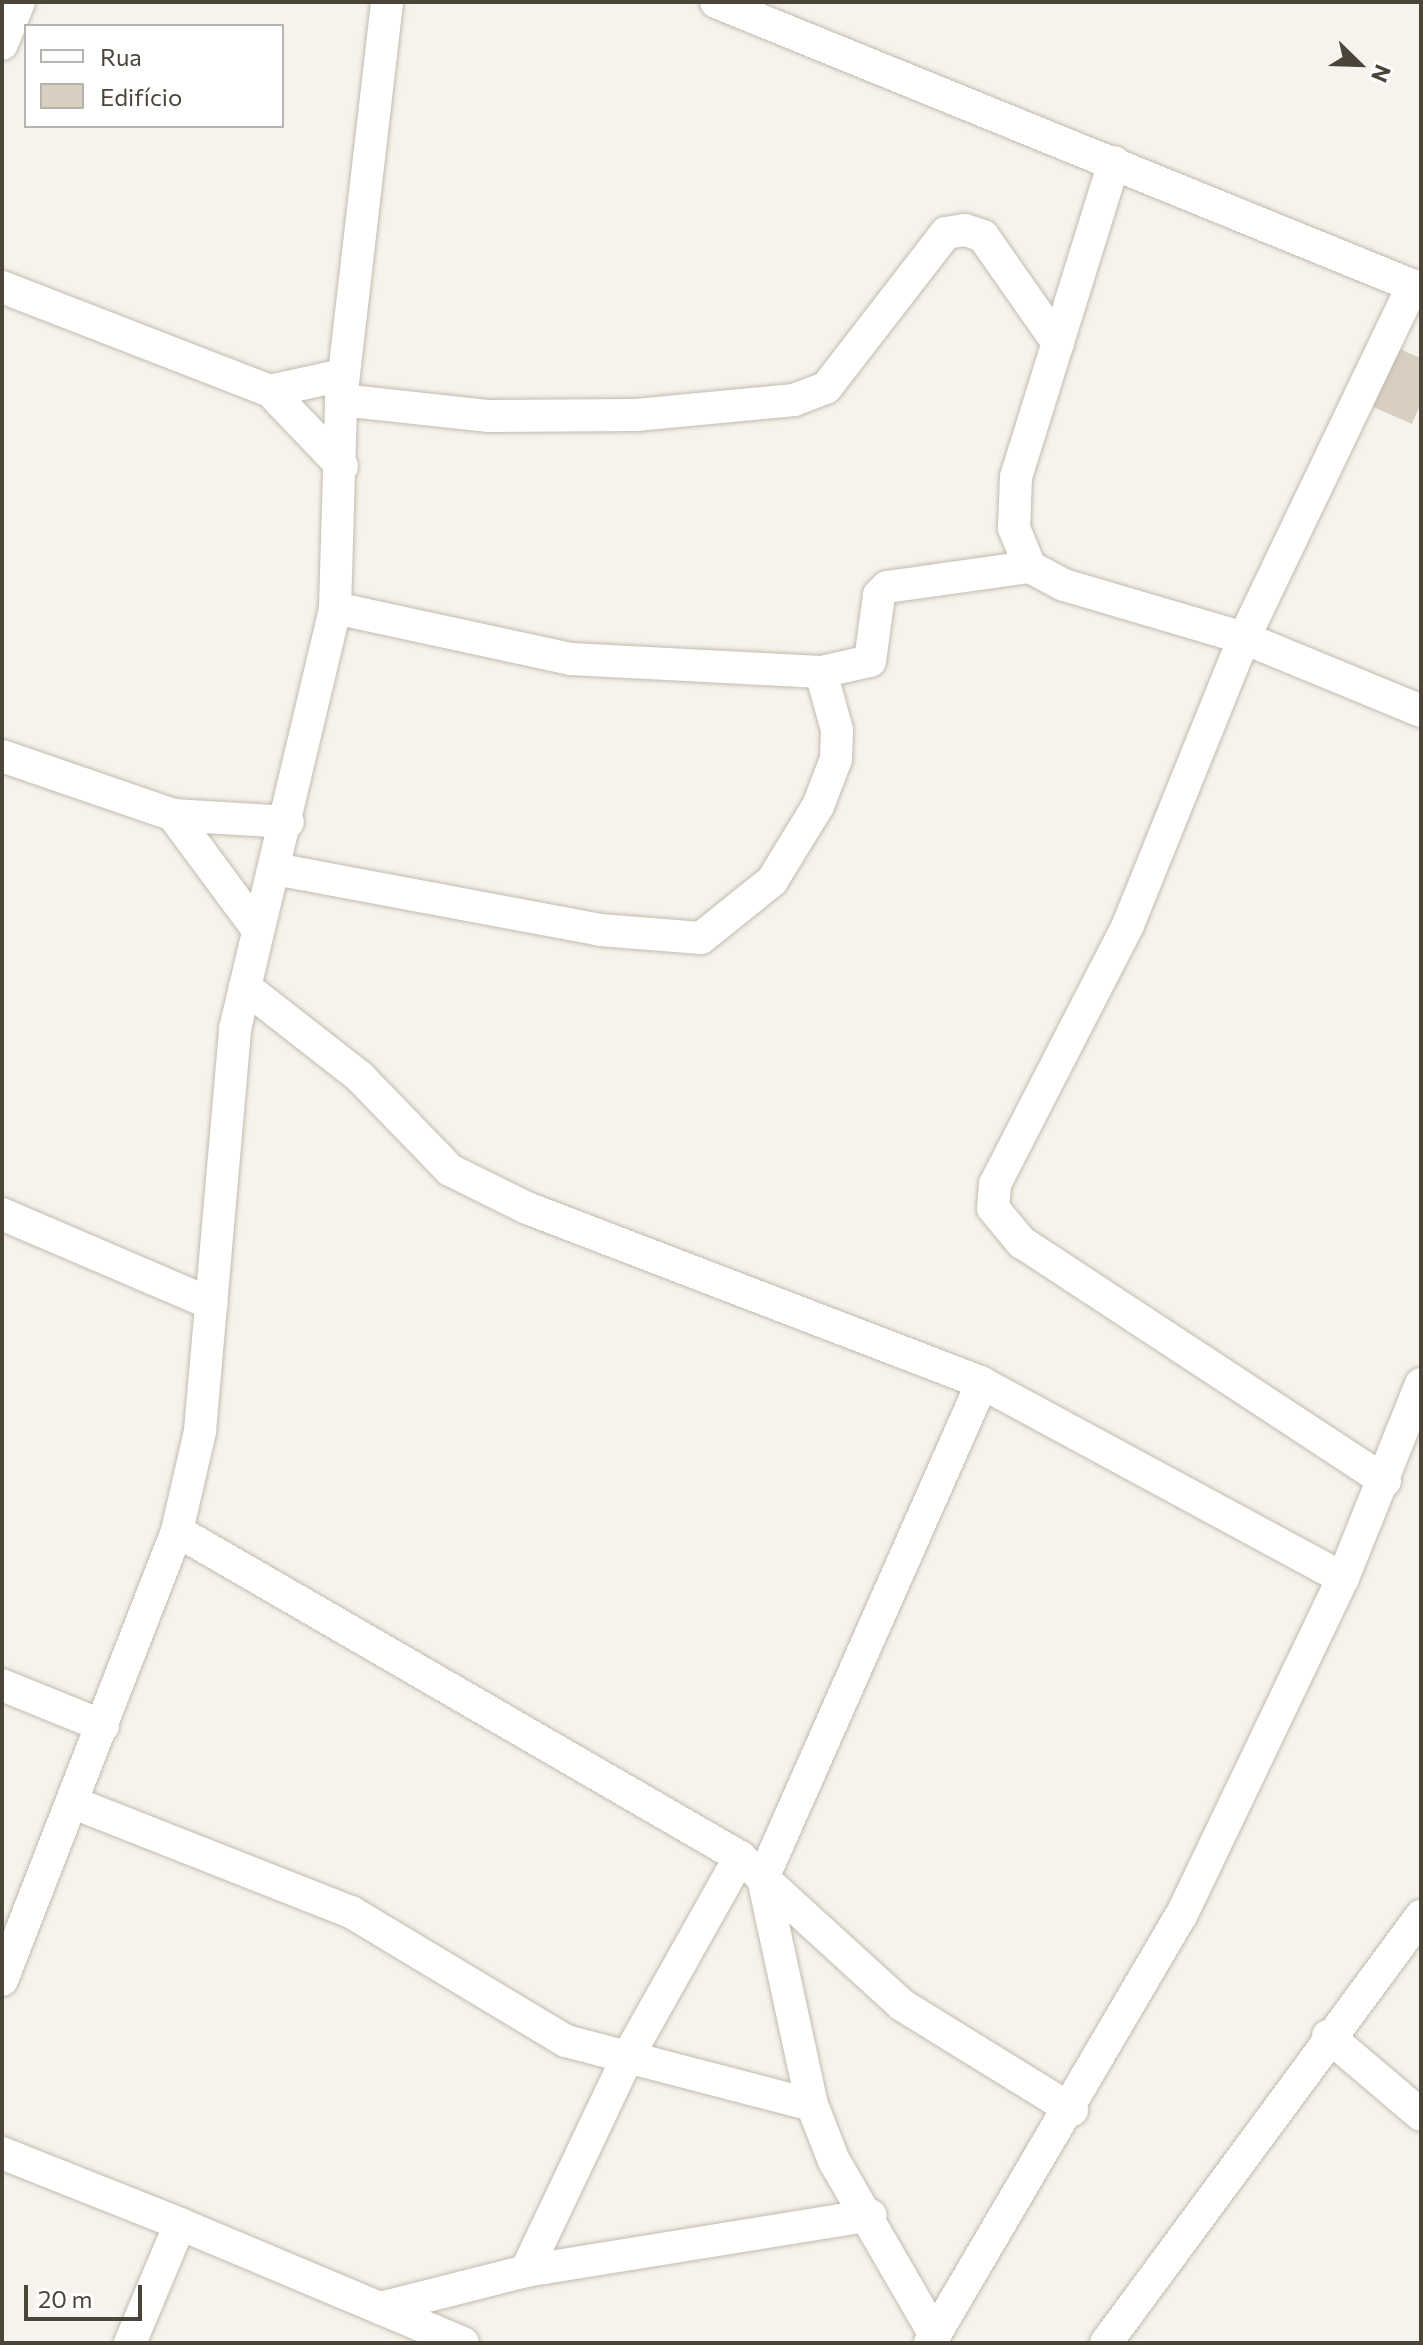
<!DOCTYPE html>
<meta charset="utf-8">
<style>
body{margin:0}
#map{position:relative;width:1423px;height:2345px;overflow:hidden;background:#f6f3ec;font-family:Commissioner,sans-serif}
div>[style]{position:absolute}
.building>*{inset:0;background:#d8cfc1}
.roads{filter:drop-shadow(0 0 2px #c2bbae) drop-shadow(0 0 2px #c2bbae)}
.street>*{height:32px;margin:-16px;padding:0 16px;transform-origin:16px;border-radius:16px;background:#fff}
span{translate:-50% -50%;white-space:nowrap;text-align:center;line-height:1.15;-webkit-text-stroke:6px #fff;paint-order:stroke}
.frame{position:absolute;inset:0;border:4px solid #4b4439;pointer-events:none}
.legend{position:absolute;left:24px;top:24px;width:260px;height:104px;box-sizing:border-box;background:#fff;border:2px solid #b7b4b0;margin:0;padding:10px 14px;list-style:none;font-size:24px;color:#4b4439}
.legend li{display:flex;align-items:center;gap:16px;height:40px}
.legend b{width:40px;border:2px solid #b7b4b0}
.north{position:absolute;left:1319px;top:24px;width:80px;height:80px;-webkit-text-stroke:6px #fff;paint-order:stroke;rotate:113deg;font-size:22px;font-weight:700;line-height:32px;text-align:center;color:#4b4439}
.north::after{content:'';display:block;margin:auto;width:28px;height:36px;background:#4b4439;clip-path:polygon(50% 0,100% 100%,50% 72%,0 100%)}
.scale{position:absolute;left:24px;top:2285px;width:118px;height:36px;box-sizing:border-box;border:4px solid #4b4439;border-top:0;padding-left:10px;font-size:24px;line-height:28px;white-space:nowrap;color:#4b4439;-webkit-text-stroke:6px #fff;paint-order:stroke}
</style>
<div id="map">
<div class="building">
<i style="clip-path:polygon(1397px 348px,1421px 358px,1421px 403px,1412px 424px,1371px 406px)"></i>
</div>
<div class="roads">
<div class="street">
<i style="left:716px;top:2px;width:761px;rotate:22.15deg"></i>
<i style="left:2px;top:44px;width:45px;rotate:-68deg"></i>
<i style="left:2px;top:287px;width:287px;rotate:21.2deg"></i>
<i style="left:270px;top:391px;width:104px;rotate:46.2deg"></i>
<i style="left:270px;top:391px;width:75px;rotate:-12.4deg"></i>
<i style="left:341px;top:400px;width:149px;rotate:6.2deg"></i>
<i style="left:489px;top:416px;width:147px;rotate:-0.4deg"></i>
<i style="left:636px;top:415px;width:159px;rotate:-5.4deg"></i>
<i style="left:794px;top:400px;width:34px;rotate:-21deg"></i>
<i style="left:826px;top:388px;width:196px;rotate:-52.3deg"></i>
<i style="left:946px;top:233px;width:19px;rotate:-9deg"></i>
<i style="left:965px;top:230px;width:19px;rotate:18deg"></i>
<i style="left:983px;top:236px;width:131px;rotate:55deg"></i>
<i style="left:1030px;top:567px;width:42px;rotate:-112.3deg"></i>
<i style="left:1014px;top:528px;width:51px;rotate:-87.8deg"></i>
<i style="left:1016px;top:477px;width:330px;rotate:-72.7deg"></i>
<i style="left:335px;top:608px;width:241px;rotate:12.2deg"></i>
<i style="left:571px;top:659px;width:250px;rotate:3deg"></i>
<i style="left:821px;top:672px;width:50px;rotate:-12.7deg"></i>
<i style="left:870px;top:661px;width:67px;rotate:-82.2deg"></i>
<i style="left:879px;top:595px;width:11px;rotate:-45deg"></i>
<i style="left:887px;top:587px;width:144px;rotate:-8deg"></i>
<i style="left:1030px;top:567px;width:38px;rotate:28deg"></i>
<i style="left:1064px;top:585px;width:188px;rotate:16.4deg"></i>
<i style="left:1244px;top:638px;width:191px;rotate:22.4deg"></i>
<i style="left:2px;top:756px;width:181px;rotate:19deg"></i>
<i style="left:173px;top:815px;width:115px;rotate:3.5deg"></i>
<i style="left:173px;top:815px;width:143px;rotate:53.5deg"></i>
<i style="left:275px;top:869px;width:331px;rotate:10.6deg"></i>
<i style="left:600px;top:930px;width:101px;rotate:4.5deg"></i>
<i style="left:701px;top:938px;width:91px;rotate:-38.8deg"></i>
<i style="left:772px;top:881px;width:88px;rotate:-58.5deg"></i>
<i style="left:818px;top:806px;width:50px;rotate:-69deg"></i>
<i style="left:836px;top:759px;width:29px;rotate:-88deg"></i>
<i style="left:837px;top:730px;width:60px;rotate:-105.4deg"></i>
<i style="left:245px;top:987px;width:145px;rotate:38deg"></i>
<i style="left:359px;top:1076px;width:131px;rotate:45.9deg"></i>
<i style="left:450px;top:1170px;width:86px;rotate:26.3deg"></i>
<i style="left:527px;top:1208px;width:487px;rotate:21deg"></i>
<i style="left:982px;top:1383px;width:410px;rotate:28.4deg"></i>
<i style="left:2px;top:1214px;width:228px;rotate:23.2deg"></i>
<i style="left:1385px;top:1481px;width:434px;rotate:-146.7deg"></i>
<i style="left:1022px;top:1243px;width:45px;rotate:-129.6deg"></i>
<i style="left:993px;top:1208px;width:24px;rotate:-85deg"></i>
<i style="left:995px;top:1184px;width:291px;rotate:-62.8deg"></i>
<i style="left:1128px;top:925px;width:310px;rotate:-68deg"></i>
<i style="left:1244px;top:638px;width:391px;rotate:-64.4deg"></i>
<i style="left:177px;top:1531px;width:651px;rotate:30.07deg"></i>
<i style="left:740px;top:1857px;width:219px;rotate:42.4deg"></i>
<i style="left:902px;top:2005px;width:200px;rotate:31.7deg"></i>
<i style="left:2px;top:1685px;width:109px;rotate:22.1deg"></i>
<i style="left:74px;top:1803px;width:298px;rotate:21.5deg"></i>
<i style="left:351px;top:1912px;width:251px;rotate:31deg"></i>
<i style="left:566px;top:2041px;width:254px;rotate:14.6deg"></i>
<i style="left:2px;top:1980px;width:482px;rotate:-68.7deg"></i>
<i style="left:177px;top:1531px;width:103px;rotate:-77deg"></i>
<i style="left:200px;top:1431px;width:404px;rotate:-85deg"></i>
<i style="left:235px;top:1029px;width:433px;rotate:-76.6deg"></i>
<i style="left:335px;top:608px;width:208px;rotate:-88.3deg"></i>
<i style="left:341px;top:400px;width:401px;rotate:-83.4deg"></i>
<i style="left:1328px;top:2036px;width:122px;rotate:40.3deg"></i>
<i style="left:2px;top:2153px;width:192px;rotate:21.7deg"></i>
<i style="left:526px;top:2271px;width:233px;rotate:-64.6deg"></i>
<i style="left:626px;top:2060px;width:233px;rotate:-60.7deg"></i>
<i style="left:380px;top:2308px;width:151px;rotate:-14.2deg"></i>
<i style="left:526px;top:2271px;width:349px;rotate:-9.2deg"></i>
<i style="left:935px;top:2335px;width:201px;rotate:-120.1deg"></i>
<i style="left:834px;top:2161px;width:60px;rotate:-111.4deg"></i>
<i style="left:812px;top:2105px;width:232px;rotate:-102.2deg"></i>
<i style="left:763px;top:1878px;width:541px;rotate:-66.13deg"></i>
<i style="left:130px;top:2343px;width:129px;rotate:-67.2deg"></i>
<i style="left:180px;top:2224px;width:307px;rotate:22.8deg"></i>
<i style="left:930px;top:2343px;width:495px;rotate:-59.6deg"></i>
<i style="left:1181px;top:1916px;width:375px;rotate:-64.4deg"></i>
<i style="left:1343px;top:1578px;width:209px;rotate:-68.1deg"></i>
<i style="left:1106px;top:2343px;width:531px;rotate:-53.58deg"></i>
</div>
</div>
<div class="frame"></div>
<ul class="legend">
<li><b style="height:10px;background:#fff"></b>Rua</li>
<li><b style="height:22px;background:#d8cfc1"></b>Edifício</li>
</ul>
<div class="north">N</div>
<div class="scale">20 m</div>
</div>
